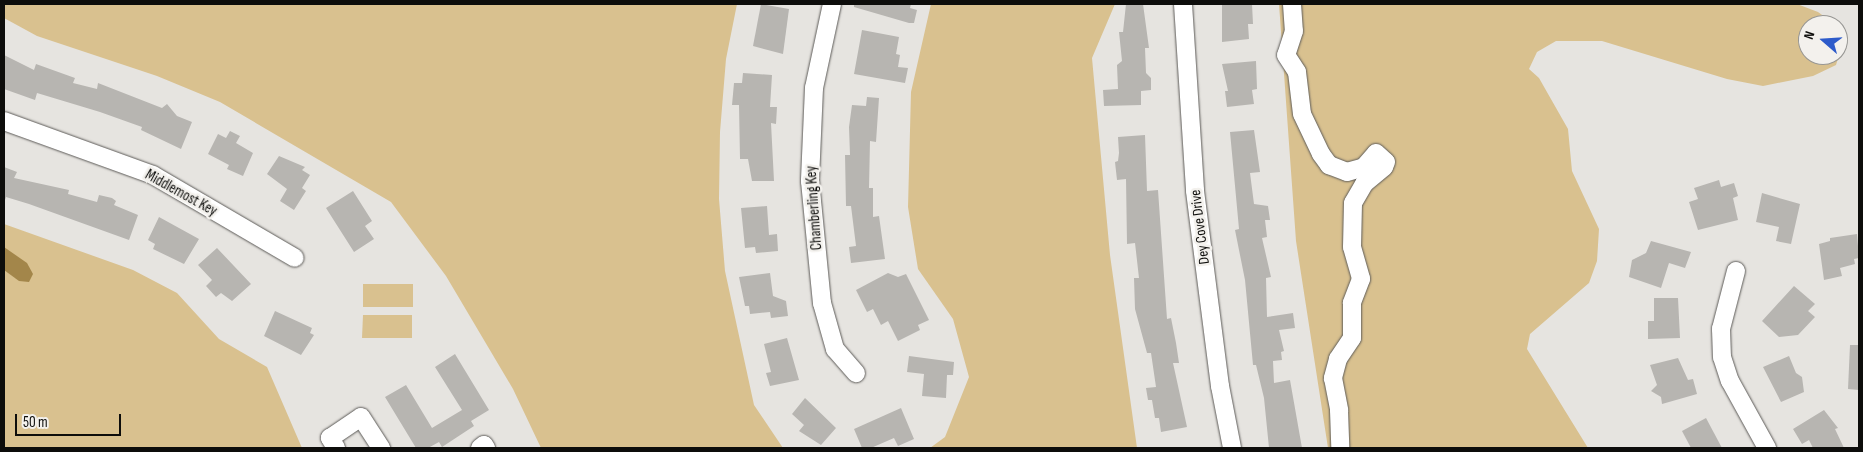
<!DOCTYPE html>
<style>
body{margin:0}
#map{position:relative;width:1863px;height:452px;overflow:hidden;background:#e6e4e0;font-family:"Sofia Sans Condensed",sans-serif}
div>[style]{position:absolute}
.green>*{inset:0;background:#d9c18f}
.water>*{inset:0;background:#a3864a}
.building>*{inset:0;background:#b7b5b1}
.roads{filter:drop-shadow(0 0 1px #5d5b58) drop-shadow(0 0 1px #5d5b58)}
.minor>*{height:18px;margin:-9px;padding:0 9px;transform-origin:9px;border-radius:9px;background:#fff}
span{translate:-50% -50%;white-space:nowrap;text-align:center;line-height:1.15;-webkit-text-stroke:5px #f3f1ed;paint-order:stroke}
.street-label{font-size:15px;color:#0d0d0b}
.frame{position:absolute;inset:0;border:5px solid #0d0d0b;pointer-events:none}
.north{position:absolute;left:1798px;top:15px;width:50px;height:50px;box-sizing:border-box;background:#f3f1ed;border:1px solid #979693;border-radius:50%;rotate:289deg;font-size:14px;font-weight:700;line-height:20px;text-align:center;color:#0d0d0b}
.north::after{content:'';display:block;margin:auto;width:18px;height:22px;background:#2d5bca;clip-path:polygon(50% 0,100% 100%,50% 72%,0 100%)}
.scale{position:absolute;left:15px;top:414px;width:106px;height:22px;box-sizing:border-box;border:2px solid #0d0d0b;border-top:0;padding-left:6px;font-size:15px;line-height:18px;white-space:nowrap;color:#0d0d0b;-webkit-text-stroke:4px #f3f1ed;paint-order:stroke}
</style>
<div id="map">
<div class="green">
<i style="clip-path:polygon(4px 4px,737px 4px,726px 59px,720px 132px,719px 199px,725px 271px,754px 405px,783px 448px,541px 448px,513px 389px,446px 276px,391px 202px,220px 102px,157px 76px,37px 36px,4px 18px)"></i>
<i style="clip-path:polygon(931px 4px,1115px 4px,1092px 58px,1110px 255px,1137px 448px,930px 448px,945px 437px,969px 377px,953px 319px,918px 269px,908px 207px,911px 92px)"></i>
<i style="clip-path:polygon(1279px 4px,1797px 4px,1818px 12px,1836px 25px,1808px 25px,1808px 55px,1838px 55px,1838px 27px,1842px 45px,1836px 65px,1813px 76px,1763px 86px,1727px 79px,1602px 41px,1556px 41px,1537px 52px,1529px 69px,1539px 78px,1568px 129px,1572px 171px,1599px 229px,1597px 261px,1589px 283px,1530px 334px,1527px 349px,1588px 448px,1328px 448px,1296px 241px)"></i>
<i style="clip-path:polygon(4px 224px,133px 270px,177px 293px,219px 339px,267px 367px,302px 448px,4px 448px)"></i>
<i style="clip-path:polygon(363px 284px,413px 284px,413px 307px,363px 307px)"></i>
<i style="clip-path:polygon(363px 315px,412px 315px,412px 338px,362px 338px)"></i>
</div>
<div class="water">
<i style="clip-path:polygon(4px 247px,27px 263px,33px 274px,29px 282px,19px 281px,4px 270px)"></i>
</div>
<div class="building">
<i style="clip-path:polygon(761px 4px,789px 9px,783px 54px,753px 46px)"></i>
<i style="clip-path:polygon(854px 4px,911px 4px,910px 8px,917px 10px,914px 23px,909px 23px,854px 7px)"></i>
<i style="clip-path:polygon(1126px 4px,1143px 4px,1149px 48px,1145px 48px,1146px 73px,1151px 78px,1151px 90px,1141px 91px,1141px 105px,1104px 106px,1103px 90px,1118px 89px,1117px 65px,1122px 61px,1119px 32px,1123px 32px)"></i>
<i style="clip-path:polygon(1222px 4px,1252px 4px,1253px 24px,1248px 24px,1249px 39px,1222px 42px)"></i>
<i style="clip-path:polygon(862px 30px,899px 37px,896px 54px,900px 55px,898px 67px,908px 68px,905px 83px,854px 74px)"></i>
<i style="clip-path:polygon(4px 55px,34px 70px,36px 64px,75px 78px,73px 83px,97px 89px,98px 83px,162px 108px,167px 104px,177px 116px,192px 122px,181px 149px,141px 130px,142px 127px,100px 112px,37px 93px,35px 100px,4px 89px)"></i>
<i style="clip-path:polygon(1256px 61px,1257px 89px,1252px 90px,1254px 104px,1227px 107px,1225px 91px,1228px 91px,1222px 64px)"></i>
<i style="clip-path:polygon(743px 73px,772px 75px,770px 107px,777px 107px,776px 124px,771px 123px,774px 181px,752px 181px,748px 159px,740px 159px,739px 105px,732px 105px,734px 83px,742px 83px)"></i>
<i style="clip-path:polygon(867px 97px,879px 98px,876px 142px,870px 141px,869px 188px,873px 188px,873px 217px,879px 216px,885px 259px,851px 263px,849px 247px,856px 246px,851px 206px,846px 206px,845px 155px,850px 155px,849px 127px,852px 105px,866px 106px)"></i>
<i style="clip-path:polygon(1254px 130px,1260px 172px,1250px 173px,1254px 204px,1268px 206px,1270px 220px,1265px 220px,1267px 237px,1262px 238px,1271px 277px,1266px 278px,1267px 317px,1293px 313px,1295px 328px,1279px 330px,1284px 351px,1281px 352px,1282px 360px,1273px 361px,1274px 383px,1290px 380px,1302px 448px,1269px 448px,1264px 398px,1256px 365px,1253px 365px,1245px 280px,1235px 230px,1239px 229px,1230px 132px)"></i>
<i style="clip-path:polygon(230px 131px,240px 136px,236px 143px,253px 153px,243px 176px,227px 169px,229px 165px,208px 154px,218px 134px,226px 138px)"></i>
<i style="clip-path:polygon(1145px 135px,1147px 191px,1158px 190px,1167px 319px,1171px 318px,1176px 343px,1179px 363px,1173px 363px,1187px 427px,1161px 432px,1159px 418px,1155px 418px,1152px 400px,1148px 400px,1146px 388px,1156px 387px,1151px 353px,1147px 353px,1135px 309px,1134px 278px,1139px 278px,1135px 243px,1127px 244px,1126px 179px,1117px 180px,1115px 162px,1118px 161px,1119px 153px,1118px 137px)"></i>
<i style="clip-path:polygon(279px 156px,305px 167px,302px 170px,310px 175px,302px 188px,306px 191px,294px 210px,280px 201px,287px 189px,267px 174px)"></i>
<i style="clip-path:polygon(4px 167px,17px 172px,14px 178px,69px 190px,68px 194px,97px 202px,99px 195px,112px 198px,116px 201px,114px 205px,138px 215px,129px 240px,29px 204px,6px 197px,4px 203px)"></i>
<i style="clip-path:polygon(1719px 180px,1721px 187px,1734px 183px,1738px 196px,1733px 198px,1738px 220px,1698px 230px,1689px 202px,1698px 199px,1694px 188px)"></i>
<i style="clip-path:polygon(353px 191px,372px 221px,365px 226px,374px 239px,354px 252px,326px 208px)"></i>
<i style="clip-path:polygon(1762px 193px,1800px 204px,1791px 244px,1776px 241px,1779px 227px,1756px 222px)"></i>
<i style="clip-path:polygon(767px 206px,769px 235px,777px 234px,778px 251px,756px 253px,755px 247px,745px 248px,741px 208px)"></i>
<i style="clip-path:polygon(159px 217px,199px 239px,184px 264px,153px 249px,155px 244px,148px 240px)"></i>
<i style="clip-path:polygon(1857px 234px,1859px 258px,1854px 259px,1855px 264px,1840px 268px,1842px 276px,1824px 280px,1819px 244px,1830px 241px,1830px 238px)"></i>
<i style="clip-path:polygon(1651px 241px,1691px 252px,1685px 268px,1669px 263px,1661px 288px,1629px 277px,1632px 260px,1646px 253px)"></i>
<i style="clip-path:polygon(217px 248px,251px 284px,232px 301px,221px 293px,216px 297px,206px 286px,212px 280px,198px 265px)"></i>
<i style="clip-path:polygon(770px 273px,773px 296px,786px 301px,788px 316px,771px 318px,770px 312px,750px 314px,749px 306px,745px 306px,739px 277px)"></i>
<i style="clip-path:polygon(888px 273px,898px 277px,906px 274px,929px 320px,918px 325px,920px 330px,898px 341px,888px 321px,881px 325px,873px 309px,867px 312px,856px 290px)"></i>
<i style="clip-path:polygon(1794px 286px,1815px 304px,1808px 311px,1815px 317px,1798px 335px,1779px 337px,1762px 321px)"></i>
<i style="clip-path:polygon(1654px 298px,1678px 298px,1680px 338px,1648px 339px,1648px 321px,1654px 321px)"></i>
<i style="clip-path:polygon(275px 311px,312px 328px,310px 333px,314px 335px,301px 355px,264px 336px)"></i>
<i style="clip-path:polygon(787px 338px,799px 380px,770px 386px,766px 373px,771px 372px,764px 344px)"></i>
<i style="clip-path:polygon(1850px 345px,1859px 345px,1859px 390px,1848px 389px)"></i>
<i style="clip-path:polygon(455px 354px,489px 410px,471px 421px,474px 426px,442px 447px,439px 442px,428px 448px,416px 448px,385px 397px,406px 385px,432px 428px,462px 410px,435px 367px)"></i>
<i style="clip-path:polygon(909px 356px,954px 362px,953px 375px,947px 375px,946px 398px,922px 396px,924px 374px,907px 372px)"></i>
<i style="clip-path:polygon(1789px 356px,1796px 373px,1802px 377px,1804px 392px,1781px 402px,1763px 367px)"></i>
<i style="clip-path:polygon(1678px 358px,1688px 380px,1693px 379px,1697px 394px,1662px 404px,1661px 397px,1651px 391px,1657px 385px,1650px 365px)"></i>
<i style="clip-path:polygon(805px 398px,836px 428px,821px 445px,799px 431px,804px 425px,792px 414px)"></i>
<i style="clip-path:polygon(901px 408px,914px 439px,898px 446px,894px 438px,871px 448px,862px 448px,854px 429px)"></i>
<i style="clip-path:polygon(1824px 410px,1838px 428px,1835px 429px,1844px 448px,1813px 448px,1809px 440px,1802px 444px,1793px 429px)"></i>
<i style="clip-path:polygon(1706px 418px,1722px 448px,1691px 448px,1682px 431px)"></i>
</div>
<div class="roads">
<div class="minor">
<i style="left:832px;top:4px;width:86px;rotate:102.1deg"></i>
<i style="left:814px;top:88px;width:93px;rotate:92.5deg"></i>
<i style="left:810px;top:181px;width:123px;rotate:84.4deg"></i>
<i style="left:822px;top:303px;width:48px;rotate:74.2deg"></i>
<i style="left:835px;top:349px;width:32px;rotate:49deg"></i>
<i style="left:1183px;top:4px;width:187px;rotate:86.3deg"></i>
<i style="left:1195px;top:191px;width:197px;rotate:82.7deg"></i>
<i style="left:1220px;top:386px;width:63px;rotate:79deg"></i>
<i style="left:1292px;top:4px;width:27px;rotate:86deg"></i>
<i style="left:1294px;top:31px;width:25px;rotate:108deg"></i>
<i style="left:1286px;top:55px;width:20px;rotate:57deg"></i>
<i style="left:1297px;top:72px;width:42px;rotate:83.2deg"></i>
<i style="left:1302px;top:114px;width:44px;rotate:64.6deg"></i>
<i style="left:1321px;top:154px;width:14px;rotate:54deg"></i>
<i style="left:1329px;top:165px;width:19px;rotate:21deg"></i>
<i style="left:1347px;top:172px;width:18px;rotate:-16deg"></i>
<i style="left:1364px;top:167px;width:18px;rotate:-49deg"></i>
<i style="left:1376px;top:153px;width:13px;rotate:42deg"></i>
<i style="left:1386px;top:162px;width:5px;rotate:112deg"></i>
<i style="left:1384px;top:167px;width:26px;rotate:140deg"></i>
<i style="left:1364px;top:184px;width:22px;rotate:120deg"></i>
<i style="left:1353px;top:203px;width:44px;rotate:91.3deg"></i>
<i style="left:1352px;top:247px;width:33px;rotate:74deg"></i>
<i style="left:1361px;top:279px;width:26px;rotate:111deg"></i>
<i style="left:1352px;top:303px;width:35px;rotate:90deg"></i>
<i style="left:1352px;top:338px;width:25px;rotate:124deg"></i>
<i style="left:1338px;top:359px;width:20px;rotate:105deg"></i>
<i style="left:1333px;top:378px;width:33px;rotate:79deg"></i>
<i style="left:1339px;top:410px;width:38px;rotate:88deg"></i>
<i style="left:4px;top:121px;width:158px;rotate:19.9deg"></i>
<i style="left:153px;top:175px;width:164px;rotate:30.3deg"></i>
<i style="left:1736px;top:271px;width:60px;rotate:104.5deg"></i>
<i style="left:1721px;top:329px;width:28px;rotate:88deg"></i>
<i style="left:1722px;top:357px;width:25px;rotate:72deg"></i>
<i style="left:1730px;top:381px;width:77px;rotate:61.1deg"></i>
<i style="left:336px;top:448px;width:12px;rotate:-121deg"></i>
<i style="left:330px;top:438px;width:37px;rotate:-34deg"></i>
<i style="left:361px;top:417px;width:37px;rotate:57deg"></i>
<i style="left:480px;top:448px;width:5px;rotate:-37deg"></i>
<i style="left:484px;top:445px;width:4px;rotate:56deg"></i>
</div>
</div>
<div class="street-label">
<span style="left:181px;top:193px;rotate:29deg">Middlemost Key</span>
<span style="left:814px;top:208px;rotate:-94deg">Chamberling Key</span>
<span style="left:1200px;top:227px;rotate:-97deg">Dey Cove Drive</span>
</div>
<div class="frame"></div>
<div class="north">N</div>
<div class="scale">50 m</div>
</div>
